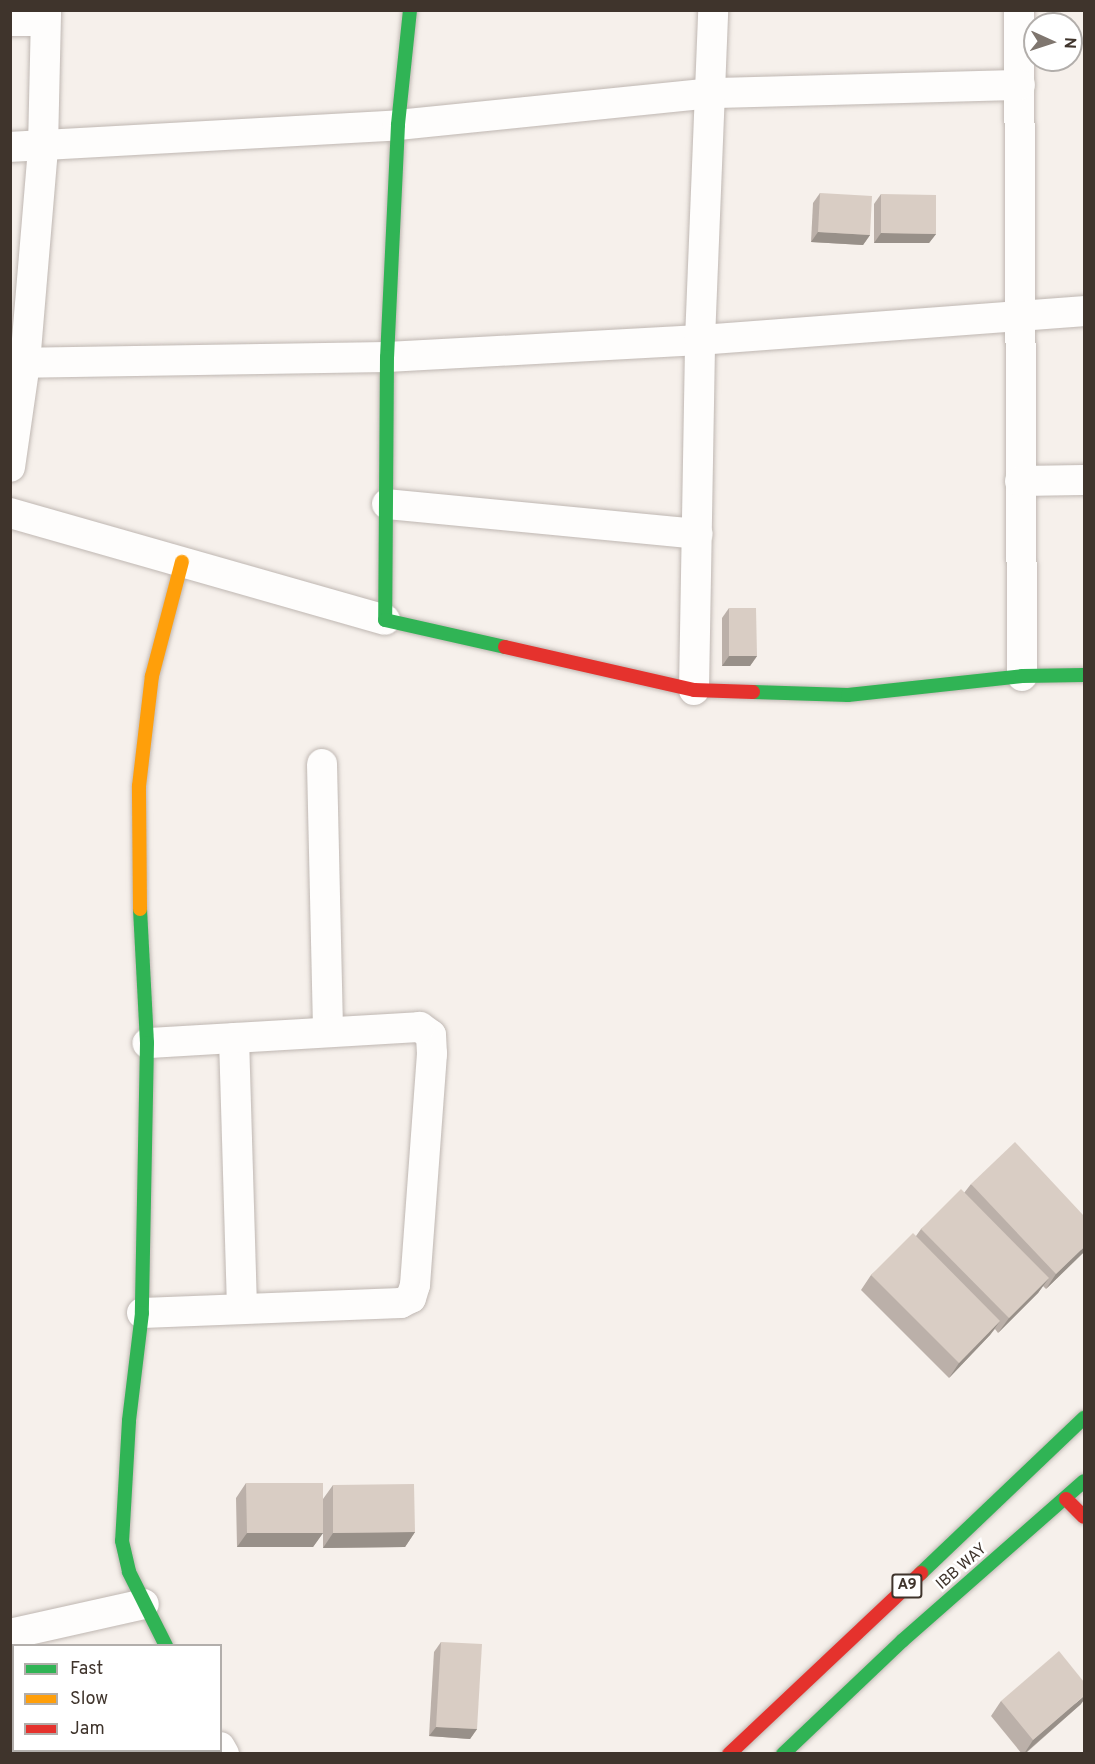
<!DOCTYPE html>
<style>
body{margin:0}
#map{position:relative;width:1095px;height:1764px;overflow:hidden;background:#f6f0eb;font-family:Overpass,sans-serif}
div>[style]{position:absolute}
.roads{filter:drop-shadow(0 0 2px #bfb7b2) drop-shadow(0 0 2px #bfb7b2)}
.street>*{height:30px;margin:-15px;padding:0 15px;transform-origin:15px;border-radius:15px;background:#fefdfc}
.fast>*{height:14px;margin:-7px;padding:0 7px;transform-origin:7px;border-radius:7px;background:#30b455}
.slow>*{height:14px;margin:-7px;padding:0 7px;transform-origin:7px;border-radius:7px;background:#ff9f0a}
.jam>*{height:14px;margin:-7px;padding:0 7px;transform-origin:7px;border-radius:7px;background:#e5322d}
.wall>*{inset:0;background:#bbb0a9}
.shaded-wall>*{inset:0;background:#989089}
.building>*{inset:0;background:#d9cdc4}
span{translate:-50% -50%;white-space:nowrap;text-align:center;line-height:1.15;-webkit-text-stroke:5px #fff;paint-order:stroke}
.shield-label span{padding:2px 4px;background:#fff;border:2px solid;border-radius:4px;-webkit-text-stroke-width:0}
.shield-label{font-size:15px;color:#3f342c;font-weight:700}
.street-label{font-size:16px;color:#3f342c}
.frame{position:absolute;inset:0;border:12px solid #3f342c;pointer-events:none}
.legend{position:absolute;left:12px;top:1644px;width:210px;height:108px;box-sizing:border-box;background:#fff;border:2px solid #b2aeab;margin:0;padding:8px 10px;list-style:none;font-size:18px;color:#3f342c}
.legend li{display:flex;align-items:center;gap:12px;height:30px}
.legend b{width:30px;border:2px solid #b2aeab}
.north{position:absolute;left:1023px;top:12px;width:60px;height:60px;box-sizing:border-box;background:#fff;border:2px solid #b2aeab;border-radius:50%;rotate:93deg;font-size:16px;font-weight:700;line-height:24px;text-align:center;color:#3f342c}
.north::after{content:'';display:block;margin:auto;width:21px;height:27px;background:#7f766f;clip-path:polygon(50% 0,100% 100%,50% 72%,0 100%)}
</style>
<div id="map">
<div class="roads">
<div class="street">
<i style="left:1019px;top:10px;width:666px;rotate:89.74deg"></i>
<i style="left:10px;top:21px;width:35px"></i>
<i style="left:10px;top:147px;width:389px;rotate:-3.2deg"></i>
<i style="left:398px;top:125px;width:317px;rotate:-5.8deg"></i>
<i style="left:713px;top:93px;width:307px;rotate:-1.5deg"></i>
<i style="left:10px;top:363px;width:377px;rotate:-0.9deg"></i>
<i style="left:387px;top:357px;width:313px;rotate:-3.1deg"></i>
<i style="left:700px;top:340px;width:385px;rotate:-4.3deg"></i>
<i style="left:10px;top:467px;width:105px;rotate:-81.8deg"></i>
<i style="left:25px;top:363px;width:217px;rotate:-85.2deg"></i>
<i style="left:43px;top:147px;width:137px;rotate:-88.7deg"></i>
<i style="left:1020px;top:481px;width:64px;rotate:-0.9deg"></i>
<i style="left:387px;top:504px;width:312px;rotate:5.5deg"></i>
<i style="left:10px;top:513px;width:390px;rotate:15.9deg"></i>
<i style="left:694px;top:690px;width:350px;rotate:-89deg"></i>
<i style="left:700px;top:340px;width:330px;rotate:-87.7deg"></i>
<i style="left:322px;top:764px;width:268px;rotate:88.7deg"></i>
<i style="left:234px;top:1038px;width:271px;rotate:88.3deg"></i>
<i style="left:142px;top:1313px;width:259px;rotate:-2.2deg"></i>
<i style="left:401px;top:1303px;width:11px;rotate:-27deg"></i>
<i style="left:411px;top:1298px;width:14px;rotate:-73deg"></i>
<i style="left:415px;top:1285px;width:232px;rotate:-85.8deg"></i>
<i style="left:432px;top:1054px;width:19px;rotate:-93deg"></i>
<i style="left:431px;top:1035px;width:14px;rotate:-144deg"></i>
<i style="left:420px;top:1027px;width:273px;rotate:176.6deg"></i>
<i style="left:10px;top:1634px;width:137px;rotate:-12.6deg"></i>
<i style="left:10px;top:1641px;width:20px;rotate:79deg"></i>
<i style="left:220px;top:1747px;width:8px;rotate:60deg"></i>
<i style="left:26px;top:1750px;width:4px;rotate:76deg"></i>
</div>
<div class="fast">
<i style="left:410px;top:10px;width:116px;rotate:96deg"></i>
<i style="left:398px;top:125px;width:232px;rotate:92.7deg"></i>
<i style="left:387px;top:357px;width:263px;rotate:90.4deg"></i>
<i style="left:385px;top:620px;width:123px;rotate:12.7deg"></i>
<i style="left:753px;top:692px;width:95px;rotate:1.8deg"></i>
<i style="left:848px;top:695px;width:175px;rotate:-6.2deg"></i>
<i style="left:1022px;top:676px;width:62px;rotate:-0.9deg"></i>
<i style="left:140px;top:909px;width:134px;rotate:87deg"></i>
<i style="left:147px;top:1043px;width:270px;rotate:91.1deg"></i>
<i style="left:142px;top:1313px;width:109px;rotate:96.9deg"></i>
<i style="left:129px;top:1421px;width:120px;rotate:93.3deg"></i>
<i style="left:122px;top:1541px;width:32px;rotate:77deg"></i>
<i style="left:129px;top:1572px;width:83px;rotate:63.4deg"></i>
<i style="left:921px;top:1573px;width:225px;rotate:-43.6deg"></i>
<i style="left:783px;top:1754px;width:164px;rotate:-43.5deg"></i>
<i style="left:902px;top:1641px;width:242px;rotate:-41.3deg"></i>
</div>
<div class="slow">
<i style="left:140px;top:909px;width:123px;rotate:-90.5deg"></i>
<i style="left:139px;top:786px;width:111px;rotate:-83.3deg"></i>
<i style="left:152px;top:676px;width:118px;rotate:-75.3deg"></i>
</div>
<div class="jam">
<i style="left:505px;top:647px;width:194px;rotate:12.8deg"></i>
<i style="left:694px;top:690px;width:59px;rotate:1.9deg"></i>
<i style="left:1066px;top:1499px;width:25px;rotate:45deg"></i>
<i style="left:729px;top:1754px;width:264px;rotate:-43.3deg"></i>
</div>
</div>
<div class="wall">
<i style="clip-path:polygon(820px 193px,870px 235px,863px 245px,811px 242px,813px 203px)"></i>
<i style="clip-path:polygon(881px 194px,936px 234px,929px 243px,874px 243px,874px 204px)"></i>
<i style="clip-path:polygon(729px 608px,757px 656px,750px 666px,722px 666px,722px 618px)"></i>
<i style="clip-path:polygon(971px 1184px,1084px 1252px,1046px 1289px,1043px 1286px,1038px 1293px,998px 1333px,995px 1329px,990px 1335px,949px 1378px,861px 1290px,871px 1275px,916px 1236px,921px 1229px,964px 1193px)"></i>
<i style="clip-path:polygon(246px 1483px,323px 1499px,333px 1485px,415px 1532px,405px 1547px,323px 1548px,323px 1533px,313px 1547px,237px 1547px,236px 1498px)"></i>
<i style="clip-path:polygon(441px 1642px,477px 1729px,470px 1739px,429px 1736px,434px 1652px)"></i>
<i style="clip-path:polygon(1001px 1701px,1081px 1704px,1025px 1754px,1022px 1754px,991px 1716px)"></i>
</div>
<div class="shaded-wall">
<i style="clip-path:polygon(818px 232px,870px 235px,863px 245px,811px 242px)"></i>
<i style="clip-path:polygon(881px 233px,936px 234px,929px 243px,874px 243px)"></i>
<i style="clip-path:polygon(729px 656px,757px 656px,750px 666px,722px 666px)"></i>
<i style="clip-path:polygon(1084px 1247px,1084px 1252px,1046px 1289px,1056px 1274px)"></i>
<i style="clip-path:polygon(1049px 1278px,1038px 1293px,998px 1333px,1009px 1318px)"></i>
<i style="clip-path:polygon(1000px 1321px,990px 1335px,949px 1378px,959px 1363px)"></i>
<i style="clip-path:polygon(415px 1532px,405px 1547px,323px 1548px,333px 1533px)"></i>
<i style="clip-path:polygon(247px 1533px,323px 1533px,313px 1547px,237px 1547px)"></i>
<i style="clip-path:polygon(1084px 1696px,1084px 1700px,1081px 1704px,1024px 1754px,1033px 1740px)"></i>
<i style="clip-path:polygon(436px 1727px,477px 1729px,470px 1739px,429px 1736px)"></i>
</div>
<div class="building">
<i style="clip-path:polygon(820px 193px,872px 196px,870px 235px,818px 232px)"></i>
<i style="clip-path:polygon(881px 194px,936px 195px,936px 234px,881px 233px)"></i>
<i style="clip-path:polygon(729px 608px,756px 608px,757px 656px,729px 656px)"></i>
<i style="clip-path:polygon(1015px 1142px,1084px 1216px,1084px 1247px,1056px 1274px,971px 1184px)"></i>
<i style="clip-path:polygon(961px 1189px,1049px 1278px,1009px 1318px,921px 1229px)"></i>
<i style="clip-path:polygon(913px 1233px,1000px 1321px,959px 1363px,871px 1275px)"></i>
<i style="clip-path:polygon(246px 1483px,323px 1483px,323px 1533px,247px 1533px)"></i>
<i style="clip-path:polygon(414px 1484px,415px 1532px,333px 1533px,333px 1485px)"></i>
<i style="clip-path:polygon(441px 1642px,482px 1644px,477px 1729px,436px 1727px)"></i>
<i style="clip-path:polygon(1059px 1651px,1084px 1682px,1084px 1696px,1033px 1740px,1001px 1701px)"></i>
</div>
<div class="shield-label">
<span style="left:907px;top:1586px">A9</span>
</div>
<div class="street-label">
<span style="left:962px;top:1567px;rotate:-41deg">IBB WAY</span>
</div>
<div class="frame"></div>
<ul class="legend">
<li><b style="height:8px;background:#30b455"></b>Fast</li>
<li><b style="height:8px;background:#ff9f0a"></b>Slow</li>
<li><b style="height:8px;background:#e5322d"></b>Jam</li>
</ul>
<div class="north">N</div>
</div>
